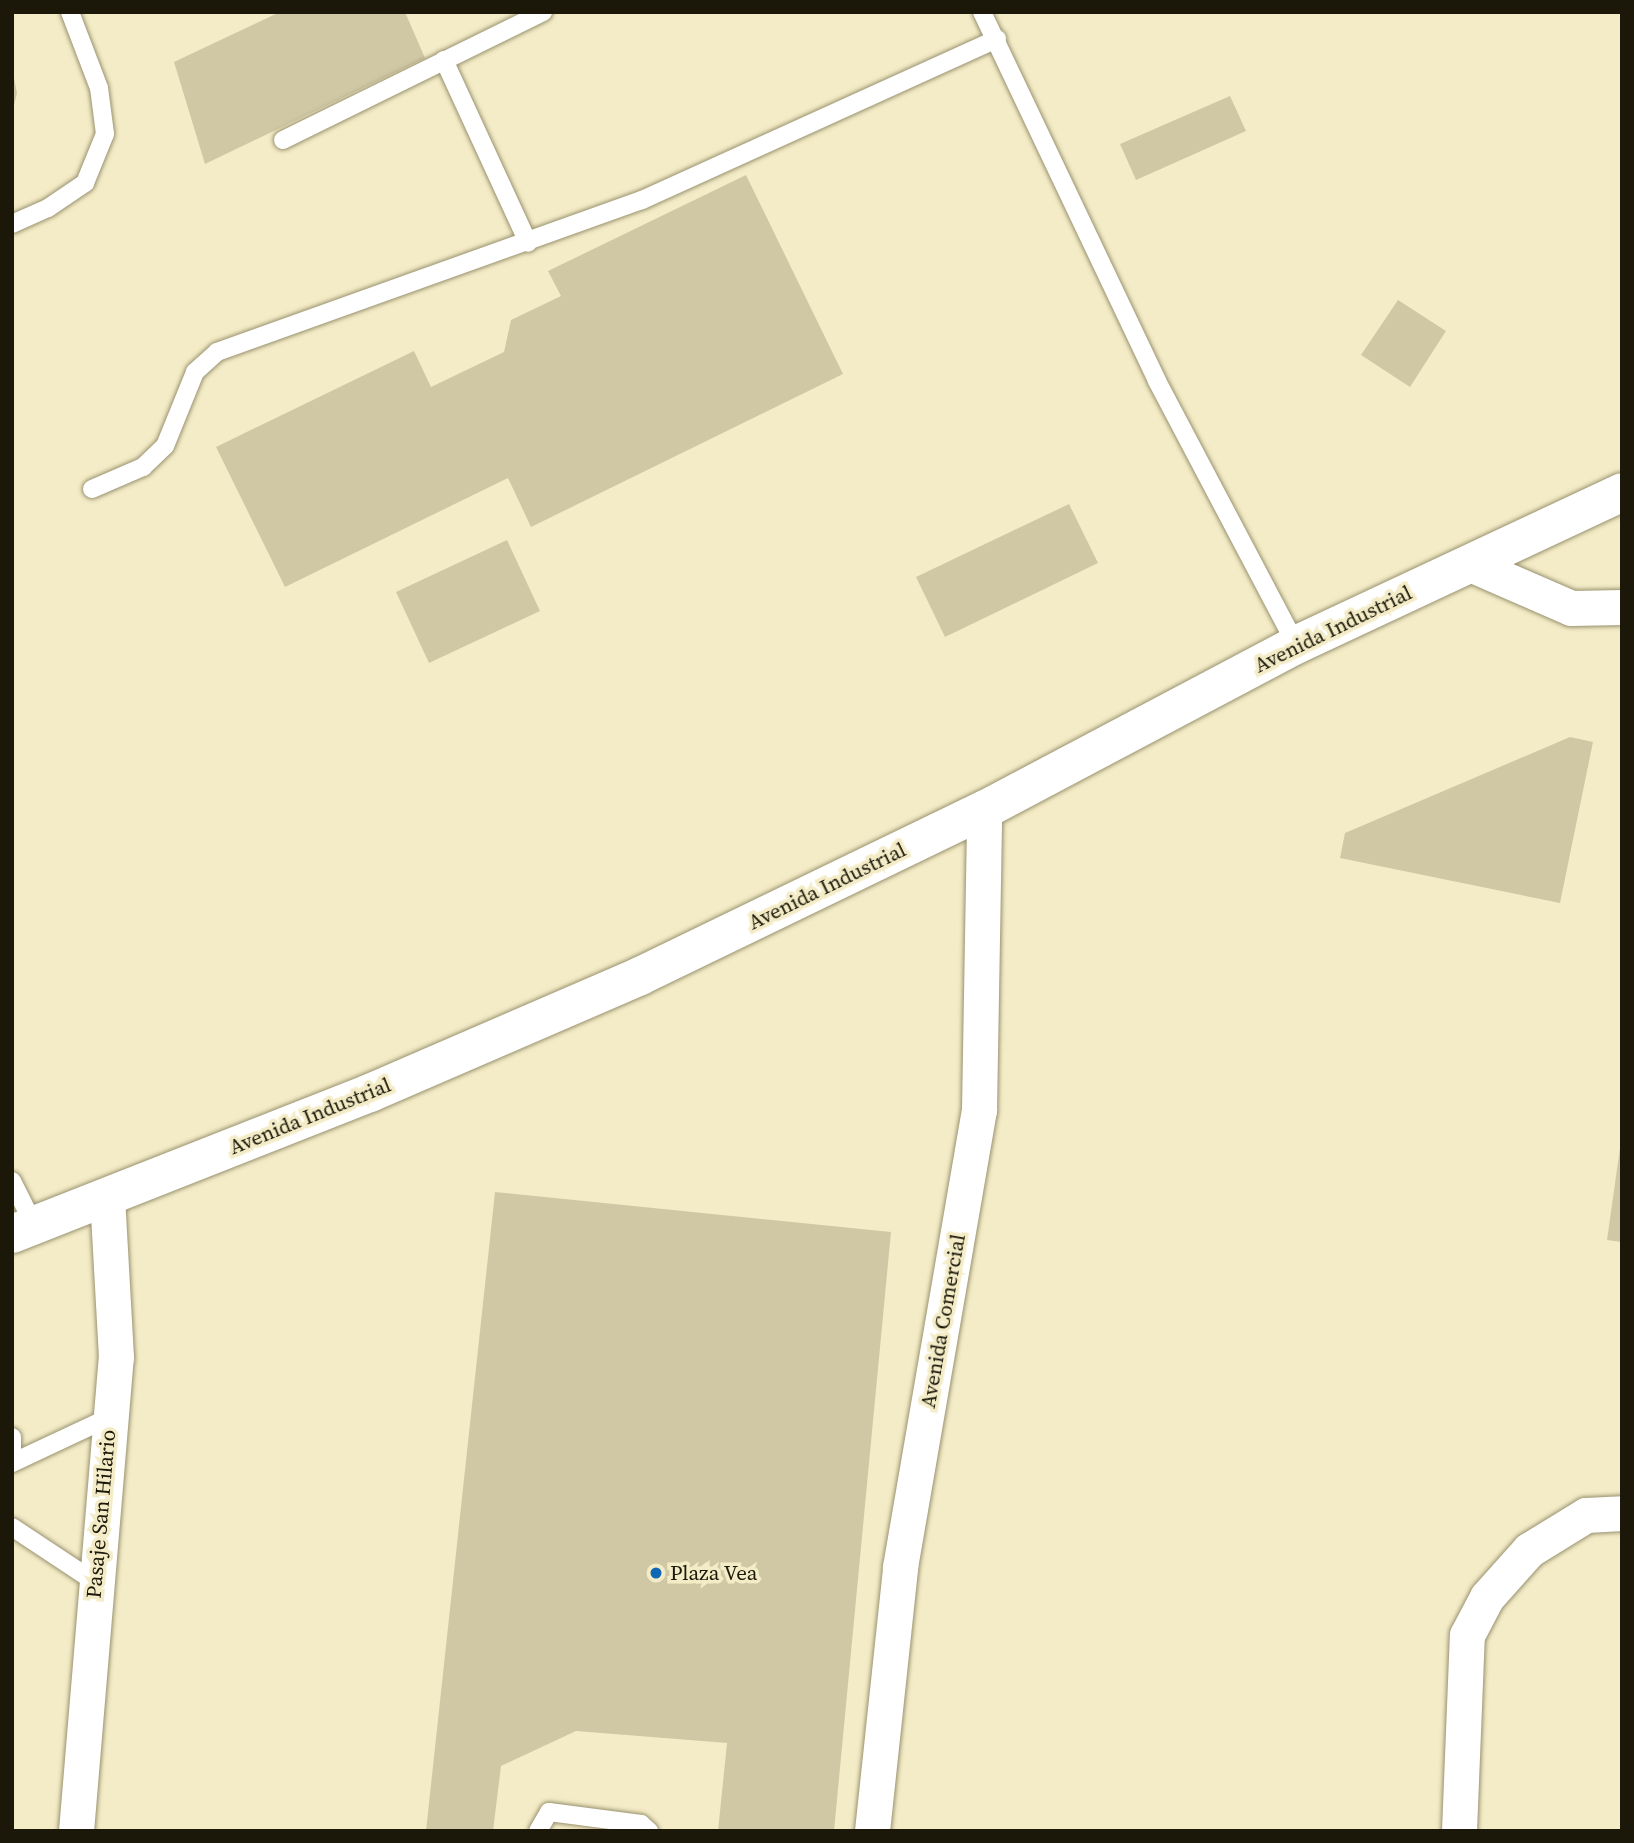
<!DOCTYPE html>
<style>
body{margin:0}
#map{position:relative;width:1634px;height:1843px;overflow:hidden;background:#f4ecc7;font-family:"Source Serif 4",serif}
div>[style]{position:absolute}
.building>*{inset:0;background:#d0c8a4}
.roads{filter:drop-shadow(0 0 2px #99926f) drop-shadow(0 0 2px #99926f)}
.lane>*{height:18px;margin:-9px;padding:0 9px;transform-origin:9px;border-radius:9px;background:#fff}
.street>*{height:35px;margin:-17.5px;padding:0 17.5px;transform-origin:17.5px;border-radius:17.5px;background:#fff}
.primary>*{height:38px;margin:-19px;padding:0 19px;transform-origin:19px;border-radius:19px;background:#fff}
.dots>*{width:19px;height:19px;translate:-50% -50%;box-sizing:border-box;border:4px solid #f4ecc7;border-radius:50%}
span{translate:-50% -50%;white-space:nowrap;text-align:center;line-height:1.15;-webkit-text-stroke:7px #f4ecc7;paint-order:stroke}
.street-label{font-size:21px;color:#1b180a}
.poi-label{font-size:21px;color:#1b180a}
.left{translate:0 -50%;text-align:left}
.frame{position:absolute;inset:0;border:14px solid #1b180a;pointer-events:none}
</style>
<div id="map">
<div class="building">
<i style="clip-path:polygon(280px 12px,405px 12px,425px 58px,205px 164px,174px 62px)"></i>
<i style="clip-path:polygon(12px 68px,17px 93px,13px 109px,12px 109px)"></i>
<i style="clip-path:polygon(1230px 96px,1246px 131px,1136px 180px,1120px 144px)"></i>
<i style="clip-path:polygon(746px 175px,843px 374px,531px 527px,508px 478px,285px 587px,216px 447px,414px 351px,431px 387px,504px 352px,511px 320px,561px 296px,548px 271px)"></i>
<i style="clip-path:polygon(1398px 300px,1446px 331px,1410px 387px,1361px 355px)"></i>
<i style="clip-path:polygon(1069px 504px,1098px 563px,945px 637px,916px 577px)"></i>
<i style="clip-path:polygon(507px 540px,540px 611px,429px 663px,396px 592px)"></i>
<i style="clip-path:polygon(1570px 737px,1593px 742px,1560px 903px,1340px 858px,1345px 833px)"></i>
<i style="clip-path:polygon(1620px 1148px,1622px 1148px,1622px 1242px,1607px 1240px)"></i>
<i style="clip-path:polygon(495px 1192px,891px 1232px,834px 1831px,718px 1831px,727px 1743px,576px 1731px,501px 1766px,493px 1831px,426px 1831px)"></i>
</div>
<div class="roads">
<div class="lane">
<i style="left:982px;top:12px;width:408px;rotate:64.6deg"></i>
<i style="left:1157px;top:381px;width:298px;rotate:62.2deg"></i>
<i style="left:444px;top:60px;width:201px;rotate:65.3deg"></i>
<i style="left:283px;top:140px;width:290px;rotate:-26.2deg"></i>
<i style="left:12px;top:224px;width:39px;rotate:-24deg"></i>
<i style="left:48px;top:208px;width:45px;rotate:-34deg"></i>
<i style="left:85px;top:183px;width:53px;rotate:-67.8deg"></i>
<i style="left:105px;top:134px;width:46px;rotate:-97.4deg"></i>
<i style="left:99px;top:88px;width:81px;rotate:-110.9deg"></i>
<i style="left:92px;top:489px;width:56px;rotate:-23.3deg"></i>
<i style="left:143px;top:467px;width:30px;rotate:-44deg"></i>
<i style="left:165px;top:446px;width:80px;rotate:-67.9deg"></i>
<i style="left:195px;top:372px;width:30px;rotate:-42deg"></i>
<i style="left:217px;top:352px;width:451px;rotate:-19.7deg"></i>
<i style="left:642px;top:200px;width:390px;rotate:-24.4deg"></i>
<i style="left:12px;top:1181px;width:49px;rotate:63.4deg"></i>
<i style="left:12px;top:1437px;width:24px;rotate:90deg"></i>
<i style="left:12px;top:1463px;width:108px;rotate:-25.1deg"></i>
<i style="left:12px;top:1527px;width:100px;rotate:33.5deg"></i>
<i style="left:538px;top:1831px;width:22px;rotate:-60deg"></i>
<i style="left:549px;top:1812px;width:93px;rotate:7.4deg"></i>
<i style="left:641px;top:1824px;width:11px;rotate:41deg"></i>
</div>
<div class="street">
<i style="left:1470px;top:564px;width:110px;rotate:23.5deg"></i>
<i style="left:1571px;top:608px;width:51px;rotate:-1.1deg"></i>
<i style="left:76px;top:1831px;width:476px;rotate:-85.2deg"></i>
<i style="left:116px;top:1357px;width:160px;rotate:-93.2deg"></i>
<i style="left:872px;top:1831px;width:265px;rotate:-83.9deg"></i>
<i style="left:900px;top:1567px;width:464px;rotate:-80.2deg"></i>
<i style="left:979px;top:1110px;width:300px;rotate:-89deg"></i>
<i style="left:1459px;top:1831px;width:196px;rotate:-87.7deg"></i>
<i style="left:1467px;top:1635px;width:43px;rotate:-62.2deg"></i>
<i style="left:1487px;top:1597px;width:63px;rotate:-48.2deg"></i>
<i style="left:1529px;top:1550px;width:67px;rotate:-31.6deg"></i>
<i style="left:1586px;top:1515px;width:36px;rotate:-3deg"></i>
</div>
<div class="primary">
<i style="left:12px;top:1234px;width:385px;rotate:-21.5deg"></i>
<i style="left:370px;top:1093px;width:294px;rotate:-23.4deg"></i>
<i style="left:640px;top:976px;width:382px;rotate:-25.8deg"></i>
<i style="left:984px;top:810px;width:353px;rotate:-27.9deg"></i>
<i style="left:1296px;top:645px;width:360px;rotate:-25.1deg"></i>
</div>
</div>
<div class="dots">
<i style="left:656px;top:1573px;background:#1167b4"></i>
</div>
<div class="street-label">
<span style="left:1333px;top:629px;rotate:-26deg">Avenida Industrial</span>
<span style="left:827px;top:886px;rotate:-26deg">Avenida Industrial</span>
<span style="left:310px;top:1116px;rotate:-22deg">Avenida Industrial</span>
<span style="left:943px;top:1321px;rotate:-80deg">Avenida Comercial</span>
<span style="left:101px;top:1514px;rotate:-85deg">Pasaje San Hilario</span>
</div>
<div class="poi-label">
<span class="left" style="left:670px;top:1573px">Plaza Vea</span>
</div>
<div class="frame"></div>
</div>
